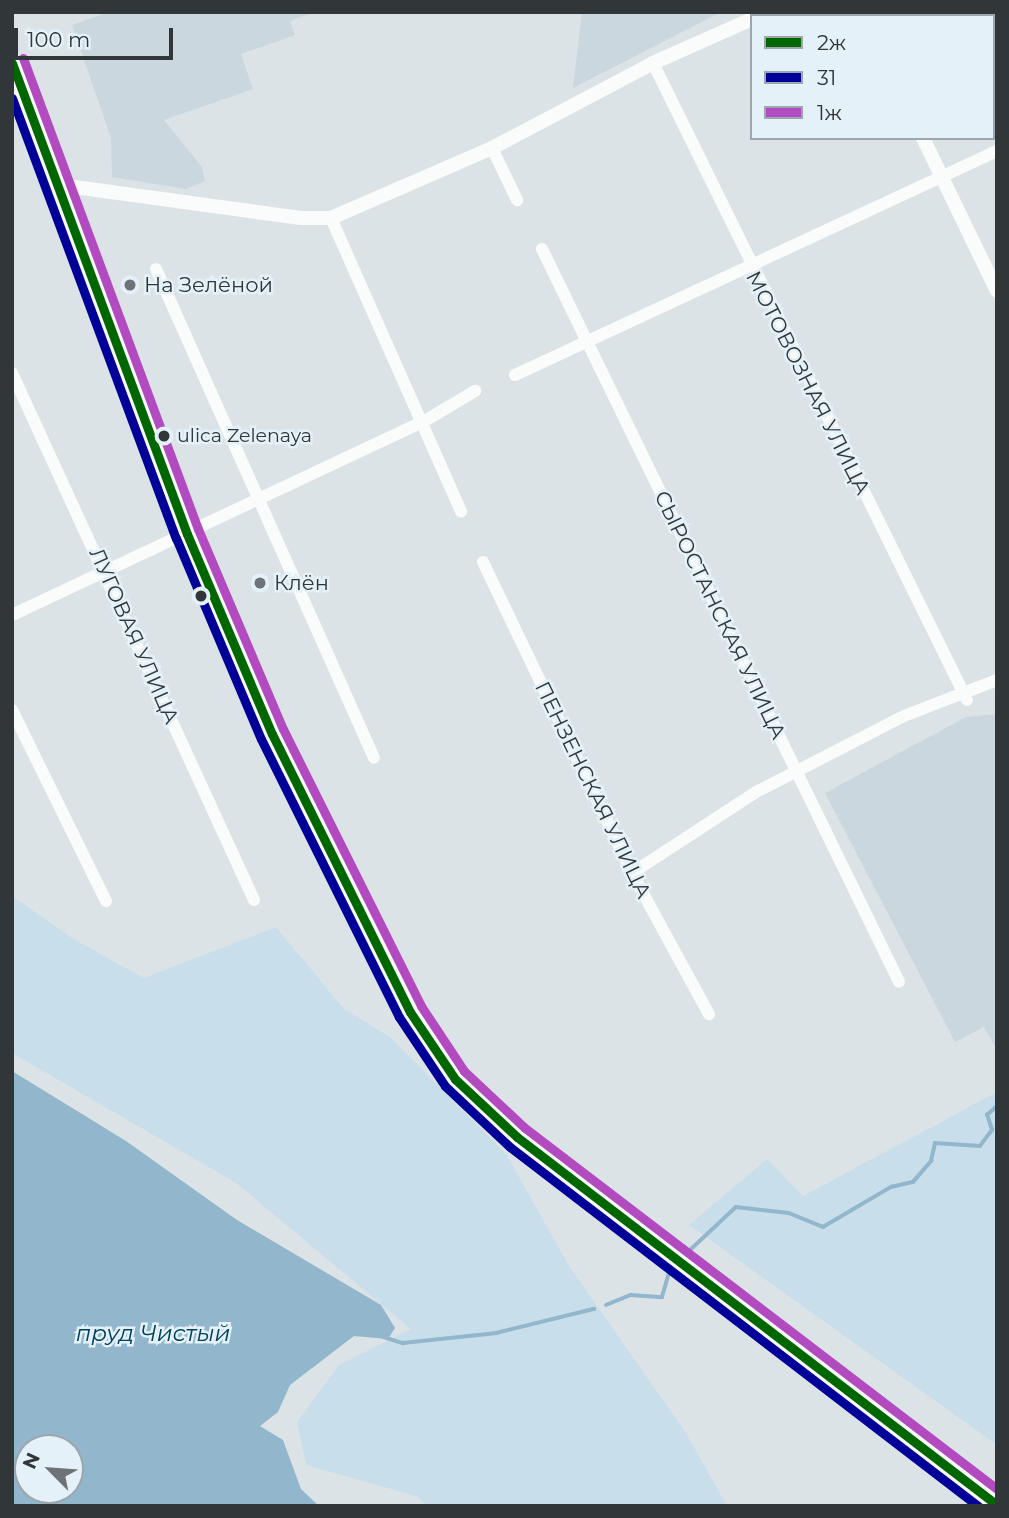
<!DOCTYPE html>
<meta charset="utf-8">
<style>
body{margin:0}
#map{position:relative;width:1009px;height:1518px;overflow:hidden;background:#dce3e7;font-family:Montserrat,sans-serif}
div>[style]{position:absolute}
.built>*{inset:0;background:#cad7df}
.green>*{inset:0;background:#c8deeb}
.water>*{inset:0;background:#92b6cb}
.stream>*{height:3.5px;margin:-1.75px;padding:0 1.75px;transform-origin:1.75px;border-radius:1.75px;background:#92b6cb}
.minor>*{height:12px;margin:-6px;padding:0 6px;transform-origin:6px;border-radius:6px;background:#fafbfb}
.tertiary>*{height:14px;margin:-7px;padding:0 7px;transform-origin:7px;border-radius:7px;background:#fafbfb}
.primary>*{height:18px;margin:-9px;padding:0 9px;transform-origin:9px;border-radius:9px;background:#fafbfb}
.bus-1>*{height:9px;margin:-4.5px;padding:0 4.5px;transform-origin:4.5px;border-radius:4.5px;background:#060}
.bus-2>*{height:9px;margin:-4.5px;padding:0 4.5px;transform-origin:4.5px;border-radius:4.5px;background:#009}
.bus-3>*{height:9px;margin:-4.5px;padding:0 4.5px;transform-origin:4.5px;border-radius:4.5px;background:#b24bc0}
.dots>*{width:19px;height:19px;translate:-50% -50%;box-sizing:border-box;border:4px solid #e5f1f8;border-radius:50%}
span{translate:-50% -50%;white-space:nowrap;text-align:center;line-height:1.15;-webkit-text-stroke:5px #e5f1f8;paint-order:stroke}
.bus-label{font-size:19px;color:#313639}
.left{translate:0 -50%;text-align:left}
.poi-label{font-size:21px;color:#313639}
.street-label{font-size:21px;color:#313639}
.water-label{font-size:23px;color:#00425f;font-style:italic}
.frame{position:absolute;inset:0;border:14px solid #313639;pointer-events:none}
.legend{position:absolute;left:750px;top:14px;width:245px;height:126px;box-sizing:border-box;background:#e5f1f8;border:2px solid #9da6ac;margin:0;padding:9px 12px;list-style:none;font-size:21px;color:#313639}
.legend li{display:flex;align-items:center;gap:14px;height:35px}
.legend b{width:35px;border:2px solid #9da6ac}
.north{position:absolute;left:14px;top:1434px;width:70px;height:70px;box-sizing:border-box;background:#e5f1f8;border:2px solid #9da6ac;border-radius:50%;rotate:295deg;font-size:19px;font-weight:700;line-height:28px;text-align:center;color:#313639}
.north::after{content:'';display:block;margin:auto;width:24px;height:32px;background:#6d7376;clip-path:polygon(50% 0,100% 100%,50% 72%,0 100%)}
.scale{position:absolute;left:14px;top:28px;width:159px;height:32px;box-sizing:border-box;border:4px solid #313639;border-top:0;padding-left:9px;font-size:21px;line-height:24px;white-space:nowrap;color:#313639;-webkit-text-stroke:5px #e5f1f8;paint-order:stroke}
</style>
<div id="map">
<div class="built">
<i style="clip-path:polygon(109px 12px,315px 12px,290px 21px,295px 35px,241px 54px,253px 89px,164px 120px,202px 167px,205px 181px,186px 189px,112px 177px,111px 138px,72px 25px)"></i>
<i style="clip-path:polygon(582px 12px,721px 12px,573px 88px)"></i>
<i style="clip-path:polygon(997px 714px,997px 1050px,984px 1027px,955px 1042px,825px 793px,966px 717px)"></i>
</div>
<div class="green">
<i style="clip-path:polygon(12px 896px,75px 940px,144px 978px,276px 927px,344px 1009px,390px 1037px,506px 1154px,569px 1266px,686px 1433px,727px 1506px,428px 1506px,416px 1496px,306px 1465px,297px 1422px,339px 1365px,411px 1329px,236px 1183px,12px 1053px)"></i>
<i style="clip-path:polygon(997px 1092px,997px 1445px,689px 1225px,767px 1159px,803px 1196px)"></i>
</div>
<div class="water">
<i style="clip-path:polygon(evenodd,12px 1071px,126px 1141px,237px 1220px,381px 1305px,395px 1328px,388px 1339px,354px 1336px,290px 1385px,278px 1412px,260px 1426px,283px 1440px,301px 1489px,319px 1506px,12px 1506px,12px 1071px,28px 1448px,70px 1448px,70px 1490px,28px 1490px,28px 1448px)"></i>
</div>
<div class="stream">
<i style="left:689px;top:1251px;width:64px;rotate:-43.1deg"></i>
<i style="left:736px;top:1207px;width:53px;rotate:6.5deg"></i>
<i style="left:789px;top:1213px;width:37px;rotate:22deg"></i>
<i style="left:823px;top:1227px;width:79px;rotate:-30.5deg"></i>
<i style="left:891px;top:1187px;width:23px;rotate:-13deg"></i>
<i style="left:913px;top:1182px;width:28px;rotate:-49deg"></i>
<i style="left:931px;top:1161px;width:18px;rotate:-77deg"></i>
<i style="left:935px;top:1143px;width:45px;rotate:3.8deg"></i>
<i style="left:980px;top:1146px;width:20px;rotate:-53deg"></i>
<i style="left:992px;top:1130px;width:16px;rotate:-108deg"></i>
<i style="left:987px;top:1115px;width:13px;rotate:-42deg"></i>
<i style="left:606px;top:1305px;width:27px;rotate:-22deg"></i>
<i style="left:631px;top:1295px;width:31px;rotate:4deg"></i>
<i style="left:662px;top:1297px;width:22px;rotate:-74deg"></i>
<i style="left:384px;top:1337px;width:20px;rotate:18deg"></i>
<i style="left:403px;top:1343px;width:94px;rotate:-6.1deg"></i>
<i style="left:496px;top:1333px;width:101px;rotate:-13.8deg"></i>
</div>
<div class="minor">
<i style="left:653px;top:63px;width:710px;rotate:63.76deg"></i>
<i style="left:492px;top:148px;width:58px;rotate:64.3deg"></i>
<i style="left:331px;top:218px;width:321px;rotate:66.1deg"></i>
<i style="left:542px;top:249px;width:815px;rotate:64.03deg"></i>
<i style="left:156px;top:269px;width:535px;rotate:65.97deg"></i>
<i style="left:12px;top:373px;width:580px;rotate:65.34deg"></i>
<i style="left:515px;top:375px;width:532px;rotate:-24.93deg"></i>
<i style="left:483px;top:562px;width:345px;rotate:64.4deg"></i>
<i style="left:632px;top:873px;width:161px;rotate:61.4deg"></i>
<i style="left:12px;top:615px;width:454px;rotate:-25.2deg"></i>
<i style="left:423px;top:422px;width:61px;rotate:-30.8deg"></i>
<i style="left:12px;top:710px;width:213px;rotate:63.8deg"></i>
<i style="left:632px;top:873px;width:150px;rotate:-33.1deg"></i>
<i style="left:758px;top:791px;width:164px;rotate:-27.2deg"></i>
<i style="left:904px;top:716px;width:100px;rotate:-21.2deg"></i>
</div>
<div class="tertiary">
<i style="left:861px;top:12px;width:4px;rotate:76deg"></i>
<i style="left:760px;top:16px;width:9px;rotate:-27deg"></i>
<i style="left:923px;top:138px;width:170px;rotate:64.2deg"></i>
<i style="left:60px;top:185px;width:243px;rotate:7.8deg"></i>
<i style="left:301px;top:218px;width:30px"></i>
<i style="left:331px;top:218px;width:176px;rotate:-23.5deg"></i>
<i style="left:492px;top:148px;width:182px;rotate:-27.8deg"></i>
<i style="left:653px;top:63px;width:108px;rotate:-24deg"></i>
</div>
<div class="primary">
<i style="left:12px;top:62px;width:503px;rotate:69.66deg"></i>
<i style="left:187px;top:534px;width:217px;rotate:67deg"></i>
<i style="left:272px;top:734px;width:310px;rotate:63.6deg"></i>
<i style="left:410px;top:1012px;width:81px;rotate:56.1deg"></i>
<i style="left:455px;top:1079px;width:85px;rotate:43.1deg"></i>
<i style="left:517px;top:1137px;width:605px;rotate:37.48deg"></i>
</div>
<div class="bus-1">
<i style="left:12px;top:63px;width:502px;rotate:69.62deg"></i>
<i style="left:187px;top:534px;width:217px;rotate:67deg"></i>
<i style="left:272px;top:734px;width:310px;rotate:63.6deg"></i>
<i style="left:410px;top:1012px;width:81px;rotate:56.1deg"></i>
<i style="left:455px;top:1079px;width:85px;rotate:43.1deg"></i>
<i style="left:517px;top:1137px;width:605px;rotate:37.48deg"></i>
</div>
<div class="bus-2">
<i style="left:12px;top:98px;width:470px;rotate:69.6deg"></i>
<i style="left:176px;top:538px;width:218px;rotate:67.1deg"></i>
<i style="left:261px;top:739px;width:310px;rotate:63.6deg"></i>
<i style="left:399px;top:1017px;width:83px;rotate:56.3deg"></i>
<i style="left:445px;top:1086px;width:89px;rotate:43.2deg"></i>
<i style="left:510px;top:1147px;width:590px;rotate:37.49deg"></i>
</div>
<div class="bus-3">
<i style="left:23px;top:58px;width:502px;rotate:69.62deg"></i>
<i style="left:198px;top:529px;width:217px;rotate:67deg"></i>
<i style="left:283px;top:729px;width:309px;rotate:63.5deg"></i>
<i style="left:421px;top:1006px;width:78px;rotate:56.5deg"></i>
<i style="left:464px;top:1071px;width:83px;rotate:43.1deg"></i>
<i style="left:525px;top:1128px;width:594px;rotate:37.41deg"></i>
</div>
<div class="dots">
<i style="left:130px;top:285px;background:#6d7376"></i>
<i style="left:164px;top:436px;background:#313639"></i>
<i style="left:260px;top:583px;background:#6d7376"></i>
<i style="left:201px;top:596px;background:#313639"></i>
</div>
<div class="bus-label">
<span class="left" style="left:177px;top:436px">ulica Zelenaya</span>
</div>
<div class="poi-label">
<span class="left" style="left:144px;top:285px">На Зелёной</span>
<span class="left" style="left:274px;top:583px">Клён</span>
</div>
<div class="street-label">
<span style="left:808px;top:383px;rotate:63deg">МОТОВОЗНАЯ УЛИЦА</span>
<span style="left:720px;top:615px;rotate:64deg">СЫРОСТАНСКАЯ УЛИЦА</span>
<span style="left:134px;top:636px;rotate:66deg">ЛУГОВАЯ УЛИЦА</span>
<span style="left:593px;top:790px;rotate:64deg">ПЕНЗЕНСКАЯ УЛИЦА</span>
</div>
<div class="water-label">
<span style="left:153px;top:1333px">пруд Чистый</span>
</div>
<div class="frame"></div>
<ul class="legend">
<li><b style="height:9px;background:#060"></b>2ж</li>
<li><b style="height:9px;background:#009"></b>31</li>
<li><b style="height:9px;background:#b24bc0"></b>1ж</li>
</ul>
<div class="north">N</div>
<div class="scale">100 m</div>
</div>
